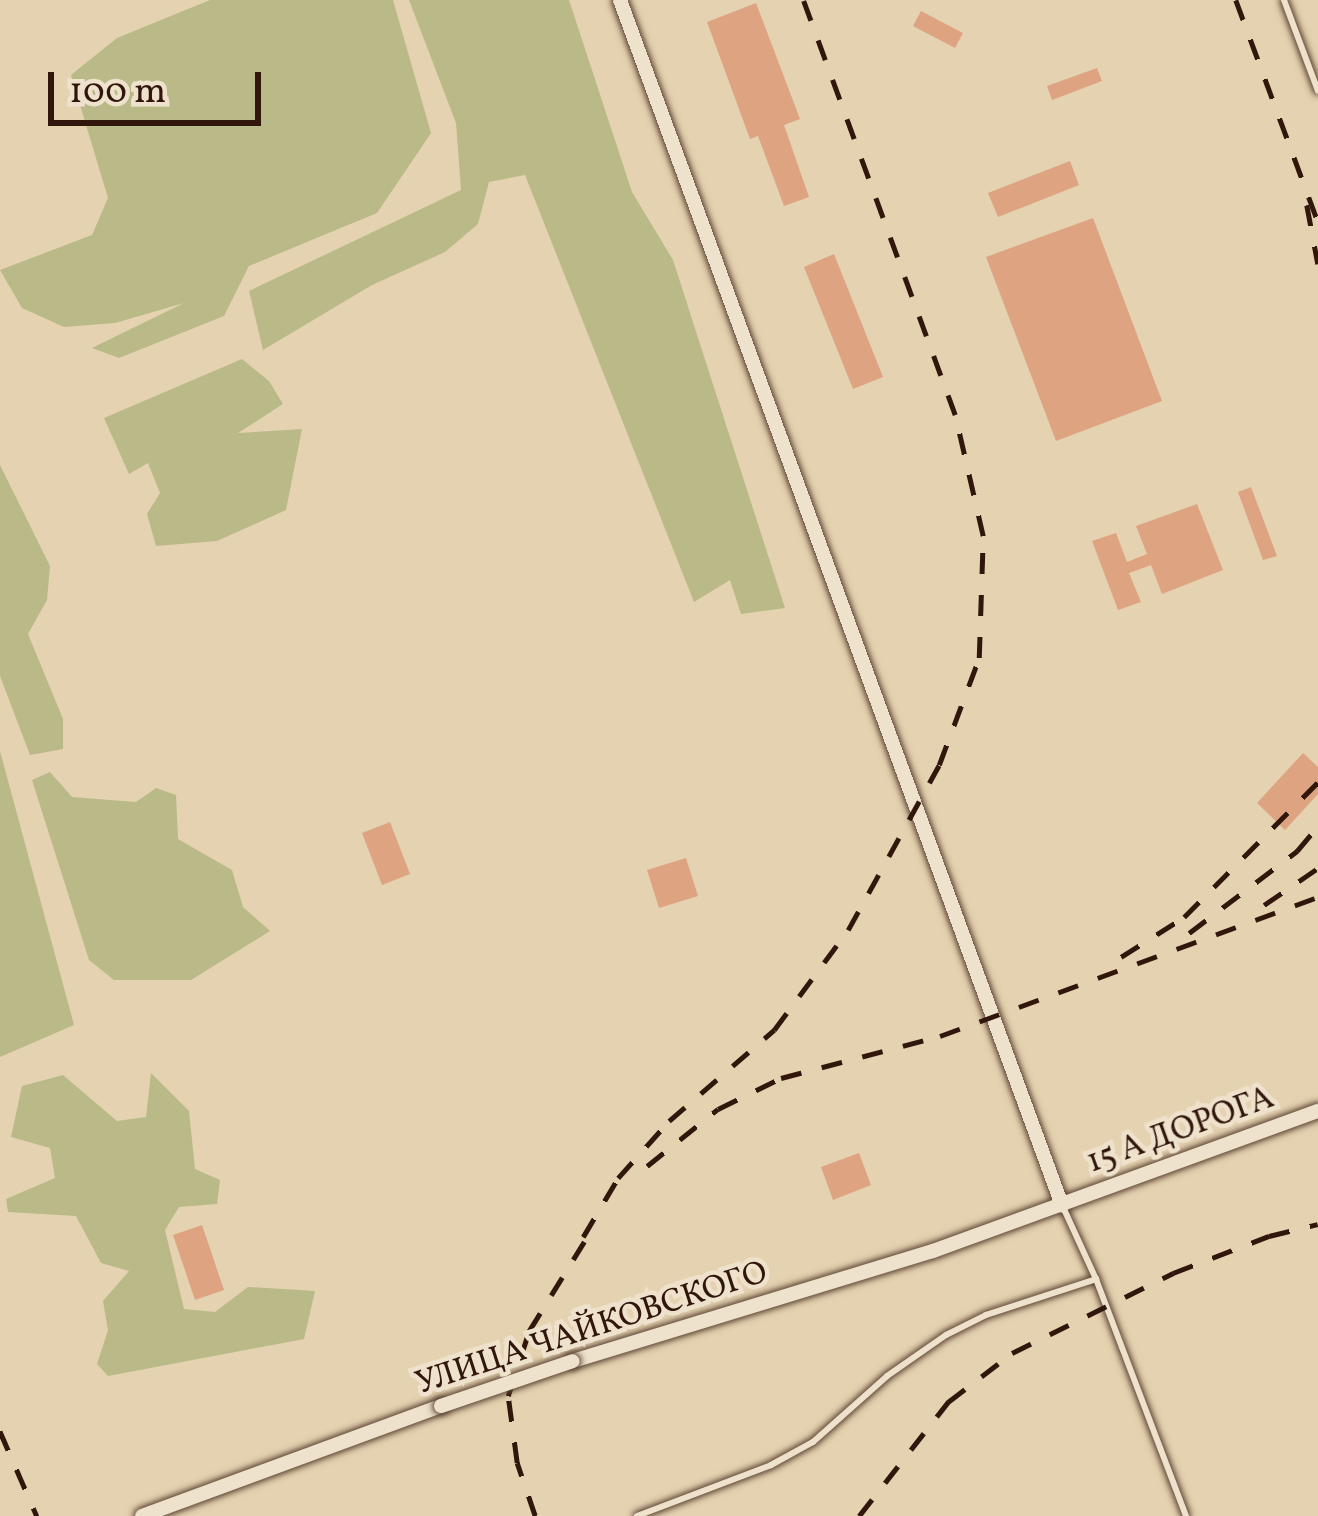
<!DOCTYPE html>
<meta charset="utf-8">
<style>
body{margin:0}
#map{position:relative;width:1318px;height:1516px;overflow:hidden;background:#e5d2b0;font-family:Vollkorn,serif}
div>[style]{position:absolute}
.green>*{inset:0;background:#b9ba88}
.building>*{inset:0;background:#dea481}
.roads{filter:drop-shadow(0 0 3px #5d4534) drop-shadow(0 0 3px #5d4534)}
.service>*{height:6px;margin:-3px;padding:0 3px;transform-origin:3px;border-radius:3px;background:#eee2cc}
.minor>*{height:14px;margin:-7px;padding:0 7px;transform-origin:7px;border-radius:7px;background:#eee2cc}
.rail>*{height:4.5px;margin-top:-2.25px;transform-origin:0;background:repeating-linear-gradient(90deg,#30160b 0 21px,transparent 0 42px)}
.bridges{filter:drop-shadow(0 0 3px #5d4534) drop-shadow(0 0 3px #5d4534)}
.minor-bridge>*{height:14px;margin:-7px;padding:0 7px;transform-origin:7px;border-radius:7px;background:#eee2cc}
span{translate:-50% -50%;white-space:nowrap;text-align:center;line-height:1.15;-webkit-text-stroke:9px #eee2cc;paint-order:stroke}
.street-label{font-size:33px;color:#30160b}
.scale{position:absolute;left:48px;top:72px;width:213px;height:54px;box-sizing:border-box;border:6px solid #30160b;border-top:0;padding-left:15px;font-size:36px;line-height:42px;white-space:nowrap;color:#30160b;-webkit-text-stroke:9px #eee2cc;paint-order:stroke}
</style>
<div id="map">
<div class="green">
<i style="clip-path:polygon(210px 0,393px 0,431px 133px,377px 213px,249px 266px,224px 316px,119px 358px,92px 348px,184px 303px,115px 323px,64px 327px,22px 308px,0 270px,92px 235px,108px 198px,71px 75px,117px 38px)"></i>
<i style="clip-path:polygon(409px 0,569px 0,632px 192px,673px 260px,785px 608px,741px 614px,730px 580px,694px 602px,525px 175px,489px 182px,478px 224px,445px 252px,372px 285px,263px 350px,249px 291px,461px 190px,456px 123px)"></i>
<i style="clip-path:polygon(242px 359px,269px 381px,283px 404px,238px 433px,302px 429px,286px 510px,217px 541px,156px 546px,147px 514px,160px 493px,148px 463px,129px 474px,104px 418px)"></i>
<i style="clip-path:polygon(0 465px,50px 566px,47px 600px,28px 634px,63px 719px,63px 749px,30px 755px,0 676px)"></i>
<i style="clip-path:polygon(0 751px,74px 1025px,0 1057px)"></i>
<i style="clip-path:polygon(50px 772px,72px 797px,136px 802px,156px 788px,176px 795px,178px 839px,232px 870px,243px 907px,270px 931px,191px 980px,114px 980px,89px 960px,32px 780px)"></i>
<i style="clip-path:polygon(151px 1073px,189px 1111px,195px 1169px,220px 1180px,217px 1204px,179px 1207px,165px 1230px,184px 1309px,215px 1312px,248px 1287px,315px 1291px,304px 1339px,108px 1376px,97px 1364px,108px 1330px,103px 1301px,129px 1271px,101px 1263px,76px 1216px,8px 1212px,6px 1199px,55px 1178px,50px 1148px,11px 1137px,22px 1086px,63px 1075px,117px 1121px,146px 1117px)"></i>
</div>
<div class="building">
<i style="clip-path:polygon(756px 3px,800px 119px,784px 125px,809px 197px,784px 206px,758px 136px,750px 139px,707px 22px)"></i>
<i style="clip-path:polygon(921px 11px,963px 33px,955px 48px,913px 26px)"></i>
<i style="clip-path:polygon(1097px 68px,1102px 81px,1052px 100px,1047px 86px)"></i>
<i style="clip-path:polygon(1070px 161px,1079px 185px,998px 217px,988px 193px)"></i>
<i style="clip-path:polygon(1093px 218px,1162px 401px,1056px 441px,986px 257px)"></i>
<i style="clip-path:polygon(834px 254px,883px 377px,853px 389px,804px 267px)"></i>
<i style="clip-path:polygon(1251px 487px,1277px 556px,1263px 560px,1238px 492px)"></i>
<i style="clip-path:polygon(1197px 504px,1223px 570px,1162px 594px,1151px 565px,1129px 573px,1141px 602px,1118px 610px,1092px 541px,1116px 533px,1127px 562px,1147px 554px,1136px 526px)"></i>
<i style="clip-path:polygon(1303px 753px,1318px 767px,1318px 794px,1285px 830px,1257px 803px)"></i>
<i style="clip-path:polygon(390px 822px,410px 874px,382px 885px,362px 833px)"></i>
<i style="clip-path:polygon(686px 858px,698px 896px,659px 908px,647px 870px)"></i>
<i style="clip-path:polygon(859px 1153px,871px 1185px,833px 1200px,821px 1167px)"></i>
<i style="clip-path:polygon(202px 1225px,224px 1290px,195px 1300px,173px 1235px)"></i>
</div>
<div class="roads">
<div class="service">
<i style="left:1284px;top:0;width:97px;rotate:69.5deg"></i>
<i style="left:1063px;top:1207px;width:79px;rotate:65.4deg"></i>
<i style="left:1096px;top:1279px;width:254px;rotate:69.2deg"></i>
<i style="left:637px;top:1516px;width:143px;rotate:-20.8deg"></i>
<i style="left:771px;top:1465px;width:48px;rotate:-28.7deg"></i>
<i style="left:813px;top:1442px;width:99px;rotate:-41.7deg"></i>
<i style="left:887px;top:1376px;width:72px;rotate:-34.8deg"></i>
<i style="left:946px;top:1335px;width:45px;rotate:-26.6deg"></i>
<i style="left:986px;top:1315px;width:116px;rotate:-18.1deg"></i>
</div>
<div class="minor">
<i style="left:620px;top:0;width:1284px;rotate:69.86deg"></i>
<i style="left:573px;top:1361px;width:376px;rotate:-17deg"></i>
<i style="left:933px;top:1251px;width:410px;rotate:-20deg"></i>
<i style="left:142px;top:1516px;width:319px;rotate:-20.2deg"></i>
</div>
</div>
<div class="rail">
<i style="left:1236px;top:0;width:237px;rotate:69.7deg"></i>
<i style="left:1307px;top:205px;width:60px;rotate:79.4deg"></i>
<i style="left:1264px;top:905px;width:65px;rotate:-34.4deg"></i>
<i style="left:1189px;top:933px;width:136px;rotate:-37.2deg"></i>
<i style="left:1297px;top:851px;width:33px;rotate:-50deg"></i>
<i style="left:1121px;top:957px;width:75px;rotate:-32.4deg"></i>
<i style="left:1184px;top:917px;width:190px;rotate:-45.2deg"></i>
<i style="left:647px;top:1166px;width:91px;rotate:-38.8deg"></i>
<i style="left:718px;top:1109px;width:70px;rotate:-26.2deg"></i>
<i style="left:781px;top:1078px;width:164px;rotate:-14.8deg"></i>
<i style="left:940px;top:1036px;width:403px;rotate:-20.2deg"></i>
<i style="left:583px;top:1237px;width:69px;rotate:-59.3deg"></i>
<i style="left:618px;top:1178px;width:76px;rotate:-48.2deg"></i>
<i style="left:669px;top:1121px;width:139px;rotate:-40.9deg"></i>
<i style="left:774px;top:1030px;width:124px;rotate:-53.5deg"></i>
<i style="left:848px;top:930px;width:188px;rotate:-61.1deg"></i>
<i style="left:939px;top:765px;width:114px;rotate:-69.5deg"></i>
<i style="left:979px;top:658px;width:122px;rotate:-88.1deg"></i>
<i style="left:983px;top:536px;width:124px;rotate:-103deg"></i>
<i style="left:955px;top:415px;width:442px;rotate:-110.1deg"></i>
<i style="left:0;top:1431px;width:93px;rotate:66.5deg"></i>
<i style="left:535px;top:1516px;width:56px;rotate:-108.8deg"></i>
<i style="left:517px;top:1463px;width:68px;rotate:-97.7deg"></i>
<i style="left:508px;top:1396px;width:68px;rotate:-72.1deg"></i>
<i style="left:529px;top:1331px;width:126px;rotate:-58.3deg"></i>
<i style="left:859px;top:1516px;width:145px;rotate:-52deg"></i>
<i style="left:948px;top:1402px;width:81px;rotate:-37.4deg"></i>
<i style="left:1012px;top:1353px;width:180px;rotate:-26.4deg"></i>
<i style="left:1173px;top:1273px;width:103px;rotate:-21.1deg"></i>
<i style="left:1269px;top:1236px;width:50px;rotate:-13.8deg"></i>
</div>
<div class="bridges">
<div class="minor-bridge">
<i style="left:441px;top:1406px;width:139px;rotate:-18.8deg"></i>
</div>
</div>
<div class="street-label">
<span style="left:1181px;top:1132px;rotate:-20deg">15 А ДОРОГА</span>
<span style="left:592px;top:1330px;rotate:-18deg">УЛИЦА ЧАЙКОВСКОГО</span>
</div>
<div class="scale">100 m</div>
</div>
